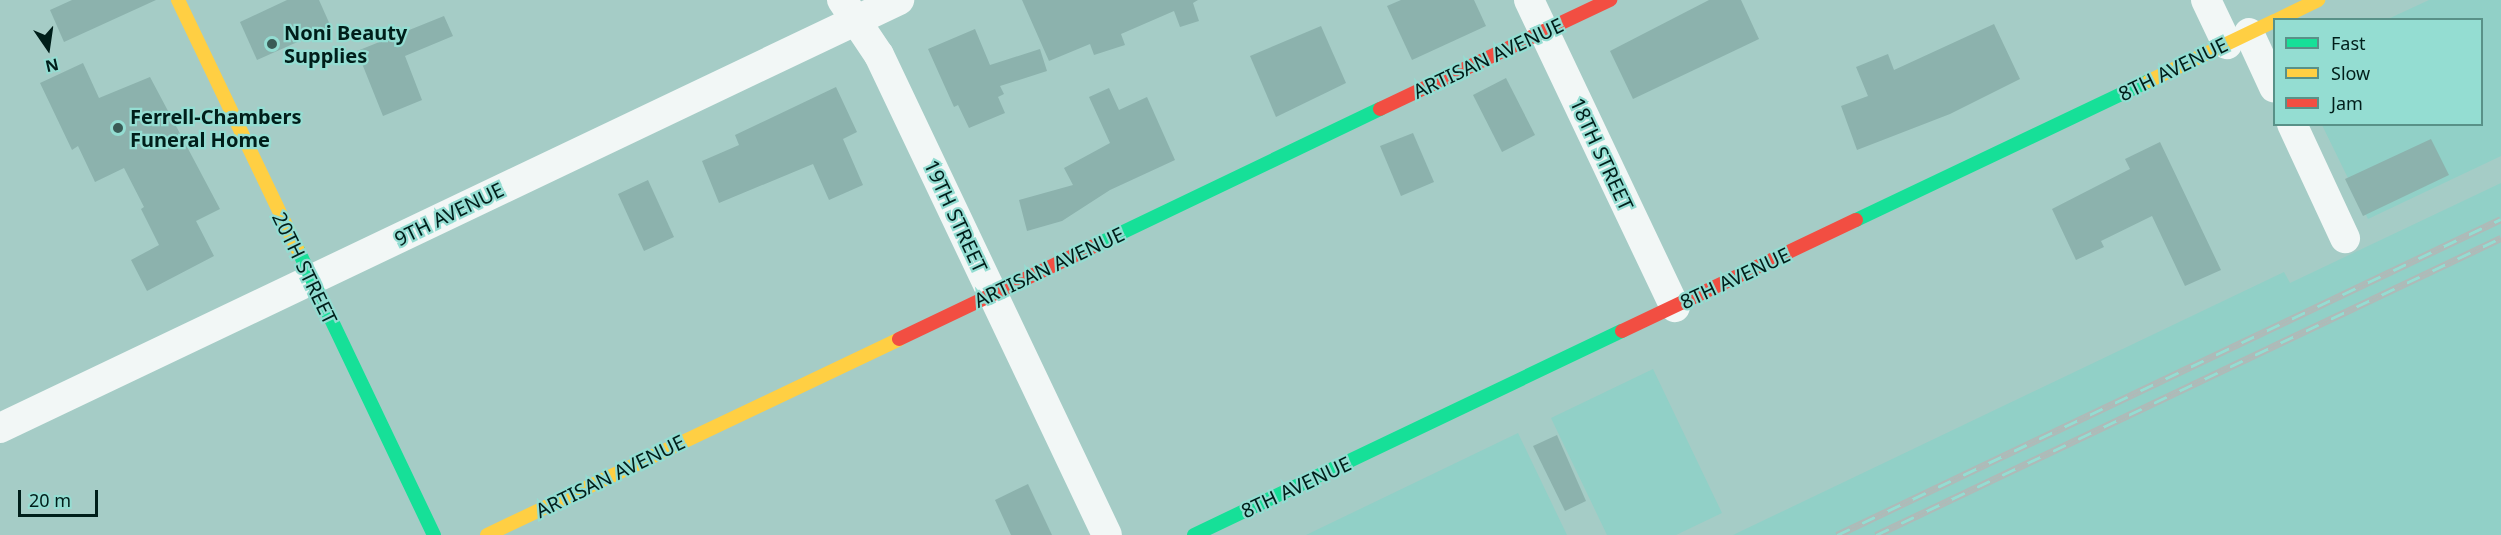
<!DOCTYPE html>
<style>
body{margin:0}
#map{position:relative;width:2501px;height:535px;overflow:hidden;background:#a5ccc6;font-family:"Noto Sans",sans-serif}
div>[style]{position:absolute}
.built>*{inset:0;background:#91d0c7}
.building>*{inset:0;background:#8cb2ad}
.street>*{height:30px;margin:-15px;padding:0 15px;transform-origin:15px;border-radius:15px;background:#f2f7f6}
.fast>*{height:14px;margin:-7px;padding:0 7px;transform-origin:7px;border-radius:7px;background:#16e098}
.slow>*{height:14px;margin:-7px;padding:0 7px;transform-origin:7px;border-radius:7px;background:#ffcf43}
.jam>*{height:14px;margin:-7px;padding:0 7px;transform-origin:7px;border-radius:7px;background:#f24e42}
.rail>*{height:7px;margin-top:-3.5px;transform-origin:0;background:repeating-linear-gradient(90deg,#94ddd2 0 14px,#afbab8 0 28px);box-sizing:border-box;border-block:2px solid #afbab8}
.dots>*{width:16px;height:16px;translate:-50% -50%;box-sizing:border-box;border:3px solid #94ddd2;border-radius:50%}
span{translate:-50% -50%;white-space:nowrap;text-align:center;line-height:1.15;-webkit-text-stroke:4.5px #94ddd2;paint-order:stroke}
.poi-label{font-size:20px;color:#001e1a;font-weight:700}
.left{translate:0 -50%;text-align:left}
.street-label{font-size:20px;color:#001e1a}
.legend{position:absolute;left:2273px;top:18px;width:210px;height:108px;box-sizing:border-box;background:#94ddd2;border:2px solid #599188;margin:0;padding:8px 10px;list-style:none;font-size:18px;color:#001e1a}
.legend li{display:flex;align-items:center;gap:12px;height:30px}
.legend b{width:30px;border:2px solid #599188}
.north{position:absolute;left:18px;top:18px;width:60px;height:60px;-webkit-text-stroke:4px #94ddd2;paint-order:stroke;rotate:167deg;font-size:16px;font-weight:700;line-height:24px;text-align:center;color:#001e1a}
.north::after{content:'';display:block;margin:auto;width:21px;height:27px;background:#001e1a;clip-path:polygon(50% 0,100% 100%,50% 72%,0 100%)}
.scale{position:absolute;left:18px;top:490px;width:80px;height:27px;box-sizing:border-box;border:3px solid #001e1a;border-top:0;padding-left:8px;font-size:18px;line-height:21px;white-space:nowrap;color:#001e1a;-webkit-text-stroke:4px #94ddd2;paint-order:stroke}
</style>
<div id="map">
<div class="built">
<i style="clip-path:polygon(2429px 0,2501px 0,2501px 156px,2368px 219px,2322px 125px,2482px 124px,2482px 20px,2388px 19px)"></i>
<i style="clip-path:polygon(2501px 183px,2501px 535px,1733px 535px,2284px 272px,2290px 283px)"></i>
<i style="clip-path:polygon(1653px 369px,1722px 513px,1676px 535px,1607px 535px,1551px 418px)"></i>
<i style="clip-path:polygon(1518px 433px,1567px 535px,1306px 535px)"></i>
</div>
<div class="building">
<i style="clip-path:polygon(72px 0,156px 0,64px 42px,50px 10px)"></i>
<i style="clip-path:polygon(287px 0,319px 0,331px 27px,257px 60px,240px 22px)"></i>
<i style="clip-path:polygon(1022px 0,1198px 0,1193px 3px,1199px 21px,1180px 27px,1174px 11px,1121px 34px,1125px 45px,1094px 55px,1090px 44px,1049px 61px)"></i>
<i style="clip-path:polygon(1401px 0,1474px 0,1486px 26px,1412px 60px,1387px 6px)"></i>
<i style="clip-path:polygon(1709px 0,1741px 0,1759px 39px,1633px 99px,1610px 51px)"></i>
<i style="clip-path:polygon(444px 16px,453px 36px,405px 56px,422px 100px,383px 116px,357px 51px)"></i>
<i style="clip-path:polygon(1994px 24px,2020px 79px,1950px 114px,1857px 150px,1841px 106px,1868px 96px,1856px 67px,1888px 54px,1894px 70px)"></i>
<i style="clip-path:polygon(1321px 26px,1346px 83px,1276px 117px,1250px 56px)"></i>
<i style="clip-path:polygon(975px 29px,990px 65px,1040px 49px,1047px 71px,1000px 86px,1004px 94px,998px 97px,1005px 113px,969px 128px,958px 105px,954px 107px,928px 49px)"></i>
<i style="clip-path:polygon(83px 63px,99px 98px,150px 77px,220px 209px,196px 221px,214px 256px,147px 291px,131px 260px,159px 245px,141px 209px,144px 207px,124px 168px,95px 182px,78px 146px,72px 150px,40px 83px)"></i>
<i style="clip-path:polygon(1506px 78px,1535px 135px,1502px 152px,1473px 95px)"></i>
<i style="clip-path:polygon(836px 87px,857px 132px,843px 139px,863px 185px,829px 200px,813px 164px,719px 203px,702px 161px,739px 145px,735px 135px)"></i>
<i style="clip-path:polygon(1109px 88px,1119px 110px,1147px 97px,1175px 160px,1110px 190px,1062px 221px,1027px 231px,1019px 200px,1073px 185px,1064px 168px,1110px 143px,1089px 97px)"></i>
<i style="clip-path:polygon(1413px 133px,1434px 182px,1401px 196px,1380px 146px)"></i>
<i style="clip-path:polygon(2431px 139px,2449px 175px,2363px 216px,2345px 179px)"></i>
<i style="clip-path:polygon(2160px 142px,2221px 270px,2185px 286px,2152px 216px,2101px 241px,2104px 247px,2076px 260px,2052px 209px,2130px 169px,2125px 159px)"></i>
<i style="clip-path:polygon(648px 180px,674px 237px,644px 251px,618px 194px)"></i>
<i style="clip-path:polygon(1557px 435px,1586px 501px,1565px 511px,1533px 446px)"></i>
<i style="clip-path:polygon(1028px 484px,1052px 535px,1011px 535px,995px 500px)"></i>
</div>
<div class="street">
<i style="left:842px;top:0;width:66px;rotate:56.1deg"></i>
<i style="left:879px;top:55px;width:531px;rotate:64.59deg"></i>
<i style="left:1529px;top:0;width:340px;rotate:64.6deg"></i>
<i style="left:2206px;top:0;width:49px;rotate:64.5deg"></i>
<i style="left:2249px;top:33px;width:60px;rotate:65.2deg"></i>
<i style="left:2292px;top:124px;width:126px;rotate:65.1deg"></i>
<i style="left:0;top:428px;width:996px;rotate:-25.46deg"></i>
</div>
<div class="fast">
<i style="left:1856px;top:220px;width:324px;rotate:-25.4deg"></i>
<i style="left:1096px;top:245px;width:315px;rotate:-25.6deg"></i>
<i style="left:298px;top:250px;width:316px;rotate:64.5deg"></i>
<i style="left:1194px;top:535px;width:474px;rotate:-25.5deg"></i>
</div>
<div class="slow">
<i style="left:178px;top:0;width:277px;rotate:64.4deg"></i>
<i style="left:2277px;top:20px;width:46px;rotate:-26deg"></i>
<i style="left:2149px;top:81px;width:139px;rotate:-25.6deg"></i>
<i style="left:487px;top:535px;width:456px;rotate:-25.4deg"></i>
</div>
<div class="jam">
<i style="left:1380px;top:109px;width:255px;rotate:-25.4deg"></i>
<i style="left:1622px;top:331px;width:259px;rotate:-25.4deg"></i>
<i style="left:899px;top:339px;width:218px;rotate:-25.5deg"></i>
</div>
<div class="rail">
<i style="left:1837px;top:535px;width:735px;rotate:-25.45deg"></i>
<i style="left:1876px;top:535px;width:692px;rotate:-25.42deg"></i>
</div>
<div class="dots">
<i style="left:272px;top:44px;background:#3a5b56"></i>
<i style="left:118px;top:128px;background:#3a5b56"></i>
</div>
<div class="poi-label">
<span class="left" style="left:284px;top:44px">Noni Beauty<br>Supplies</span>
<span class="left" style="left:130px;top:128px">Ferrell-Chambers<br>Funeral Home</span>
</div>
<div class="street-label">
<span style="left:1488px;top:58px;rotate:-25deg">ARTISAN AVENUE</span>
<span style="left:2173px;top:69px;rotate:-26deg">8TH AVENUE</span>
<span style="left:1602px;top:154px;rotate:65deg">18TH STREET</span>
<span style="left:449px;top:214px;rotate:-26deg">9TH AVENUE</span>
<span style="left:956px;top:216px;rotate:65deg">19TH STREET</span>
<span style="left:1049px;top:267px;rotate:-25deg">ARTISAN AVENUE</span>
<span style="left:305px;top:268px;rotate:64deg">20TH STREET</span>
<span style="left:1735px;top:278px;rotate:-25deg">8TH AVENUE</span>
<span style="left:610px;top:476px;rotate:-26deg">ARTISAN AVENUE</span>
<span style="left:1296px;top:487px;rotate:-25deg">8TH AVENUE</span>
</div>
<ul class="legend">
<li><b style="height:8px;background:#16e098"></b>Fast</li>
<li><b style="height:8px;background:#ffcf43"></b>Slow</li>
<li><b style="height:8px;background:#f24e42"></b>Jam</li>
</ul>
<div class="north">N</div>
<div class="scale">20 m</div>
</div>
